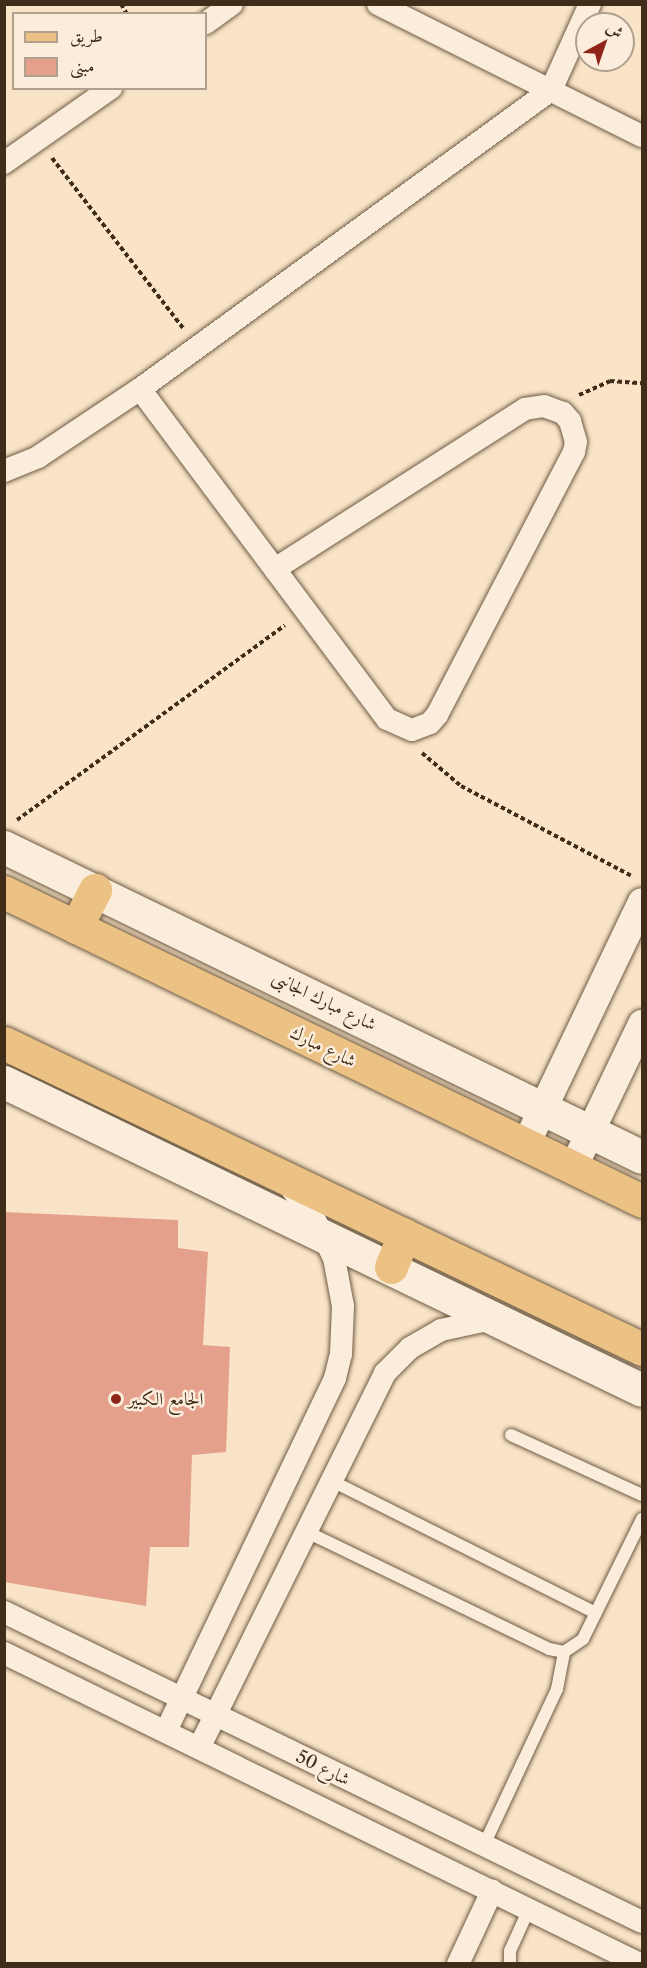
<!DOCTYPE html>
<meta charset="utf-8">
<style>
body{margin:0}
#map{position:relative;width:647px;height:1968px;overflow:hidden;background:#f9e4c7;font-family:"Libre Caslon Text",Amiri,serif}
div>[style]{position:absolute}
.building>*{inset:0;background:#e5a08c}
.path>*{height:4px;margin-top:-2px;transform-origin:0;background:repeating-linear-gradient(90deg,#402d19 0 4.5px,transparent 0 7.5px)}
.roads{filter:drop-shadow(0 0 2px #6e5b44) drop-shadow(0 0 2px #6e5b44)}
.service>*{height:12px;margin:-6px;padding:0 6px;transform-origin:6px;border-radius:6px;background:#fbeddb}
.minor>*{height:22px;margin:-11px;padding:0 11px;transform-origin:11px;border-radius:11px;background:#fbeddb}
.tertiary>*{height:28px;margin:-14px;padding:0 14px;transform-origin:14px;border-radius:14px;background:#fbeddb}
.secondary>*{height:33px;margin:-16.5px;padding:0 16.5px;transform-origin:16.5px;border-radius:16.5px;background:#fbeddb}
.primary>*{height:33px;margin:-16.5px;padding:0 16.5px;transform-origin:16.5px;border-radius:16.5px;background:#ecc284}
.dots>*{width:16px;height:16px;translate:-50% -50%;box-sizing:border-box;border:3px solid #fbeddb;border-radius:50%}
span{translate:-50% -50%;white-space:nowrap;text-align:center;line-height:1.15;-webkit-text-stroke:5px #fbeddb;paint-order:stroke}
.street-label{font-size:18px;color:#402d19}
.poi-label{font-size:18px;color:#402d19}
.left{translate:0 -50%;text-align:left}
.frame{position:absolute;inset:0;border:6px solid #402d19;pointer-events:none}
.legend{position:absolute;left:12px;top:12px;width:195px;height:78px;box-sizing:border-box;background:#fbeddb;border:2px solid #b0a08d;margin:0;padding:8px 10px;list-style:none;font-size:18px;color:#402d19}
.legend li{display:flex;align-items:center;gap:12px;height:30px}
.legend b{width:30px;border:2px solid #b0a08d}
.north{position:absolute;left:575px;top:12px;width:60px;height:60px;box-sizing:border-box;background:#fbeddb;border:2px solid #b0a08d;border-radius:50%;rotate:40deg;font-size:16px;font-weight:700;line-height:24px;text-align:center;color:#402d19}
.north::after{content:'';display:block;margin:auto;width:21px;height:27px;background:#8f2418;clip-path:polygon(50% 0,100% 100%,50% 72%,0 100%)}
</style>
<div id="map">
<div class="building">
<i style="clip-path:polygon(4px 1212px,178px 1220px,178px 1248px,208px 1252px,203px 1345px,230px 1347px,226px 1452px,192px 1455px,189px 1547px,150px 1547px,146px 1606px,4px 1582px)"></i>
</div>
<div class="path">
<i style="left:121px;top:4px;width:12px;rotate:59deg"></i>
<i style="left:52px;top:158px;width:215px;rotate:52.4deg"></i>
<i style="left:579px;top:395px;width:34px;rotate:-24deg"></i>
<i style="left:610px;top:381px;width:32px;rotate:4deg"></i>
<i style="left:422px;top:753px;width:51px;rotate:40.2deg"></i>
<i style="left:461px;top:786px;width:193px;rotate:27.8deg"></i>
<i style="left:17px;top:820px;width:331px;rotate:-36deg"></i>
</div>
<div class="roads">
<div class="service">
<i style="left:511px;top:1435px;width:144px;rotate:24.6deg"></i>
<i style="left:330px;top:1480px;width:297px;rotate:26.6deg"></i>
<i style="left:305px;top:1531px;width:271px;rotate:25.8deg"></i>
<i style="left:549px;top:1649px;width:15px;rotate:11deg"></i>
<i style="left:564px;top:1652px;width:23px;rotate:-34deg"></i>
<i style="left:583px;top:1639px;width:134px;rotate:-63.8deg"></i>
<i style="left:484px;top:1845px;width:172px;rotate:-64.9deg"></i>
<i style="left:557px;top:1689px;width:38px;rotate:-79deg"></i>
<i style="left:510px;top:1964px;width:13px;rotate:-90deg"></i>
<i style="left:510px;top:1951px;width:46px;rotate:-65.7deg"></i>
</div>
<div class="minor">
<i style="left:378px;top:4px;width:295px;rotate:26.6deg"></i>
<i style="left:206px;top:23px;width:32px;rotate:-36deg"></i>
<i style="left:4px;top:163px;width:131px;rotate:-35deg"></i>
<i style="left:140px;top:389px;width:412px;rotate:53.2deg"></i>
<i style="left:387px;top:719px;width:27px;rotate:24deg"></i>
<i style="left:412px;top:730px;width:19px;rotate:-21deg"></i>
<i style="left:430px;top:723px;width:11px;rotate:-49deg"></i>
<i style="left:437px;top:715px;width:297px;rotate:-62.5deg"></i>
<i style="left:574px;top:452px;width:10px;rotate:-79deg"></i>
<i style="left:576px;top:442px;width:22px;rotate:-106deg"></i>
<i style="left:570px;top:421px;width:11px;rotate:-131deg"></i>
<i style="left:563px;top:413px;width:20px;rotate:-160deg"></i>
<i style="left:544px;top:406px;width:19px;rotate:171deg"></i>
<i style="left:525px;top:409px;width:297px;rotate:147.4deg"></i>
<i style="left:4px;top:471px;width:37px;rotate:-22deg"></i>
<i style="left:38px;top:457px;width:123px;rotate:-33.7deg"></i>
<i style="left:140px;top:389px;width:508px;rotate:-36.04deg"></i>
<i style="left:551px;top:90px;width:94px;rotate:-65.6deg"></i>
<i style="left:4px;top:1612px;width:709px;rotate:25.91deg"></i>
<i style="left:4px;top:1653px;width:708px;rotate:26.06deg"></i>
<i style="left:166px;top:1731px;width:391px;rotate:-64.4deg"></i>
<i style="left:335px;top:1378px;width:25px;rotate:-76deg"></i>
<i style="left:341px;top:1354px;width:48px;rotate:-87.6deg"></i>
<i style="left:343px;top:1306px;width:49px;rotate:-100.6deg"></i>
<i style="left:334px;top:1258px;width:49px;rotate:-116.6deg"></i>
<i style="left:312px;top:1214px;width:38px;rotate:-129deg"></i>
<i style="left:199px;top:1748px;width:419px;rotate:-63.6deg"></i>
<i style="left:385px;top:1373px;width:35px;rotate:-45deg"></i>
<i style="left:410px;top:1348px;width:36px;rotate:-30deg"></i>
<i style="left:441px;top:1330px;width:57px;rotate:-12.1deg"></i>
<i style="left:458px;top:1964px;width:81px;rotate:-65deg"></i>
</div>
<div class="tertiary">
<i style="left:526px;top:1144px;width:268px;rotate:-64.4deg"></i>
<i style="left:573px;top:1168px;width:160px;rotate:-64.4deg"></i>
</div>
<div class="secondary">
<i style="left:4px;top:847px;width:709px;rotate:25.91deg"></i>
<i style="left:4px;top:1082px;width:708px;rotate:25.77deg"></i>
</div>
<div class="primary">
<i style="left:4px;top:892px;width:709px;rotate:25.84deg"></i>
<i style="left:76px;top:927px;width:42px;rotate:-62.8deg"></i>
<i style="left:4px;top:1043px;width:708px;rotate:25.62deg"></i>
<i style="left:391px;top:1267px;width:35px;rotate:-68deg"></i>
</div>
</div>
<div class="dots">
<i style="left:116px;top:1399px;background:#8f2418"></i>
</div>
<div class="street-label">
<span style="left:324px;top:1001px;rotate:26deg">شارع مبارك الجانبى</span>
<span style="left:323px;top:1047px;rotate:26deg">شارع مبارك</span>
<span style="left:323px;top:1768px;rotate:26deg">شارع 50</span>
</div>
<div class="poi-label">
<span class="left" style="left:128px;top:1399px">الجامع الكبير</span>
</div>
<div class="frame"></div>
<ul class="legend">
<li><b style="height:8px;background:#ecc284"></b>طريق</li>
<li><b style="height:16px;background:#e5a08c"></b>مبنى</li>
</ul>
<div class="north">ش</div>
</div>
